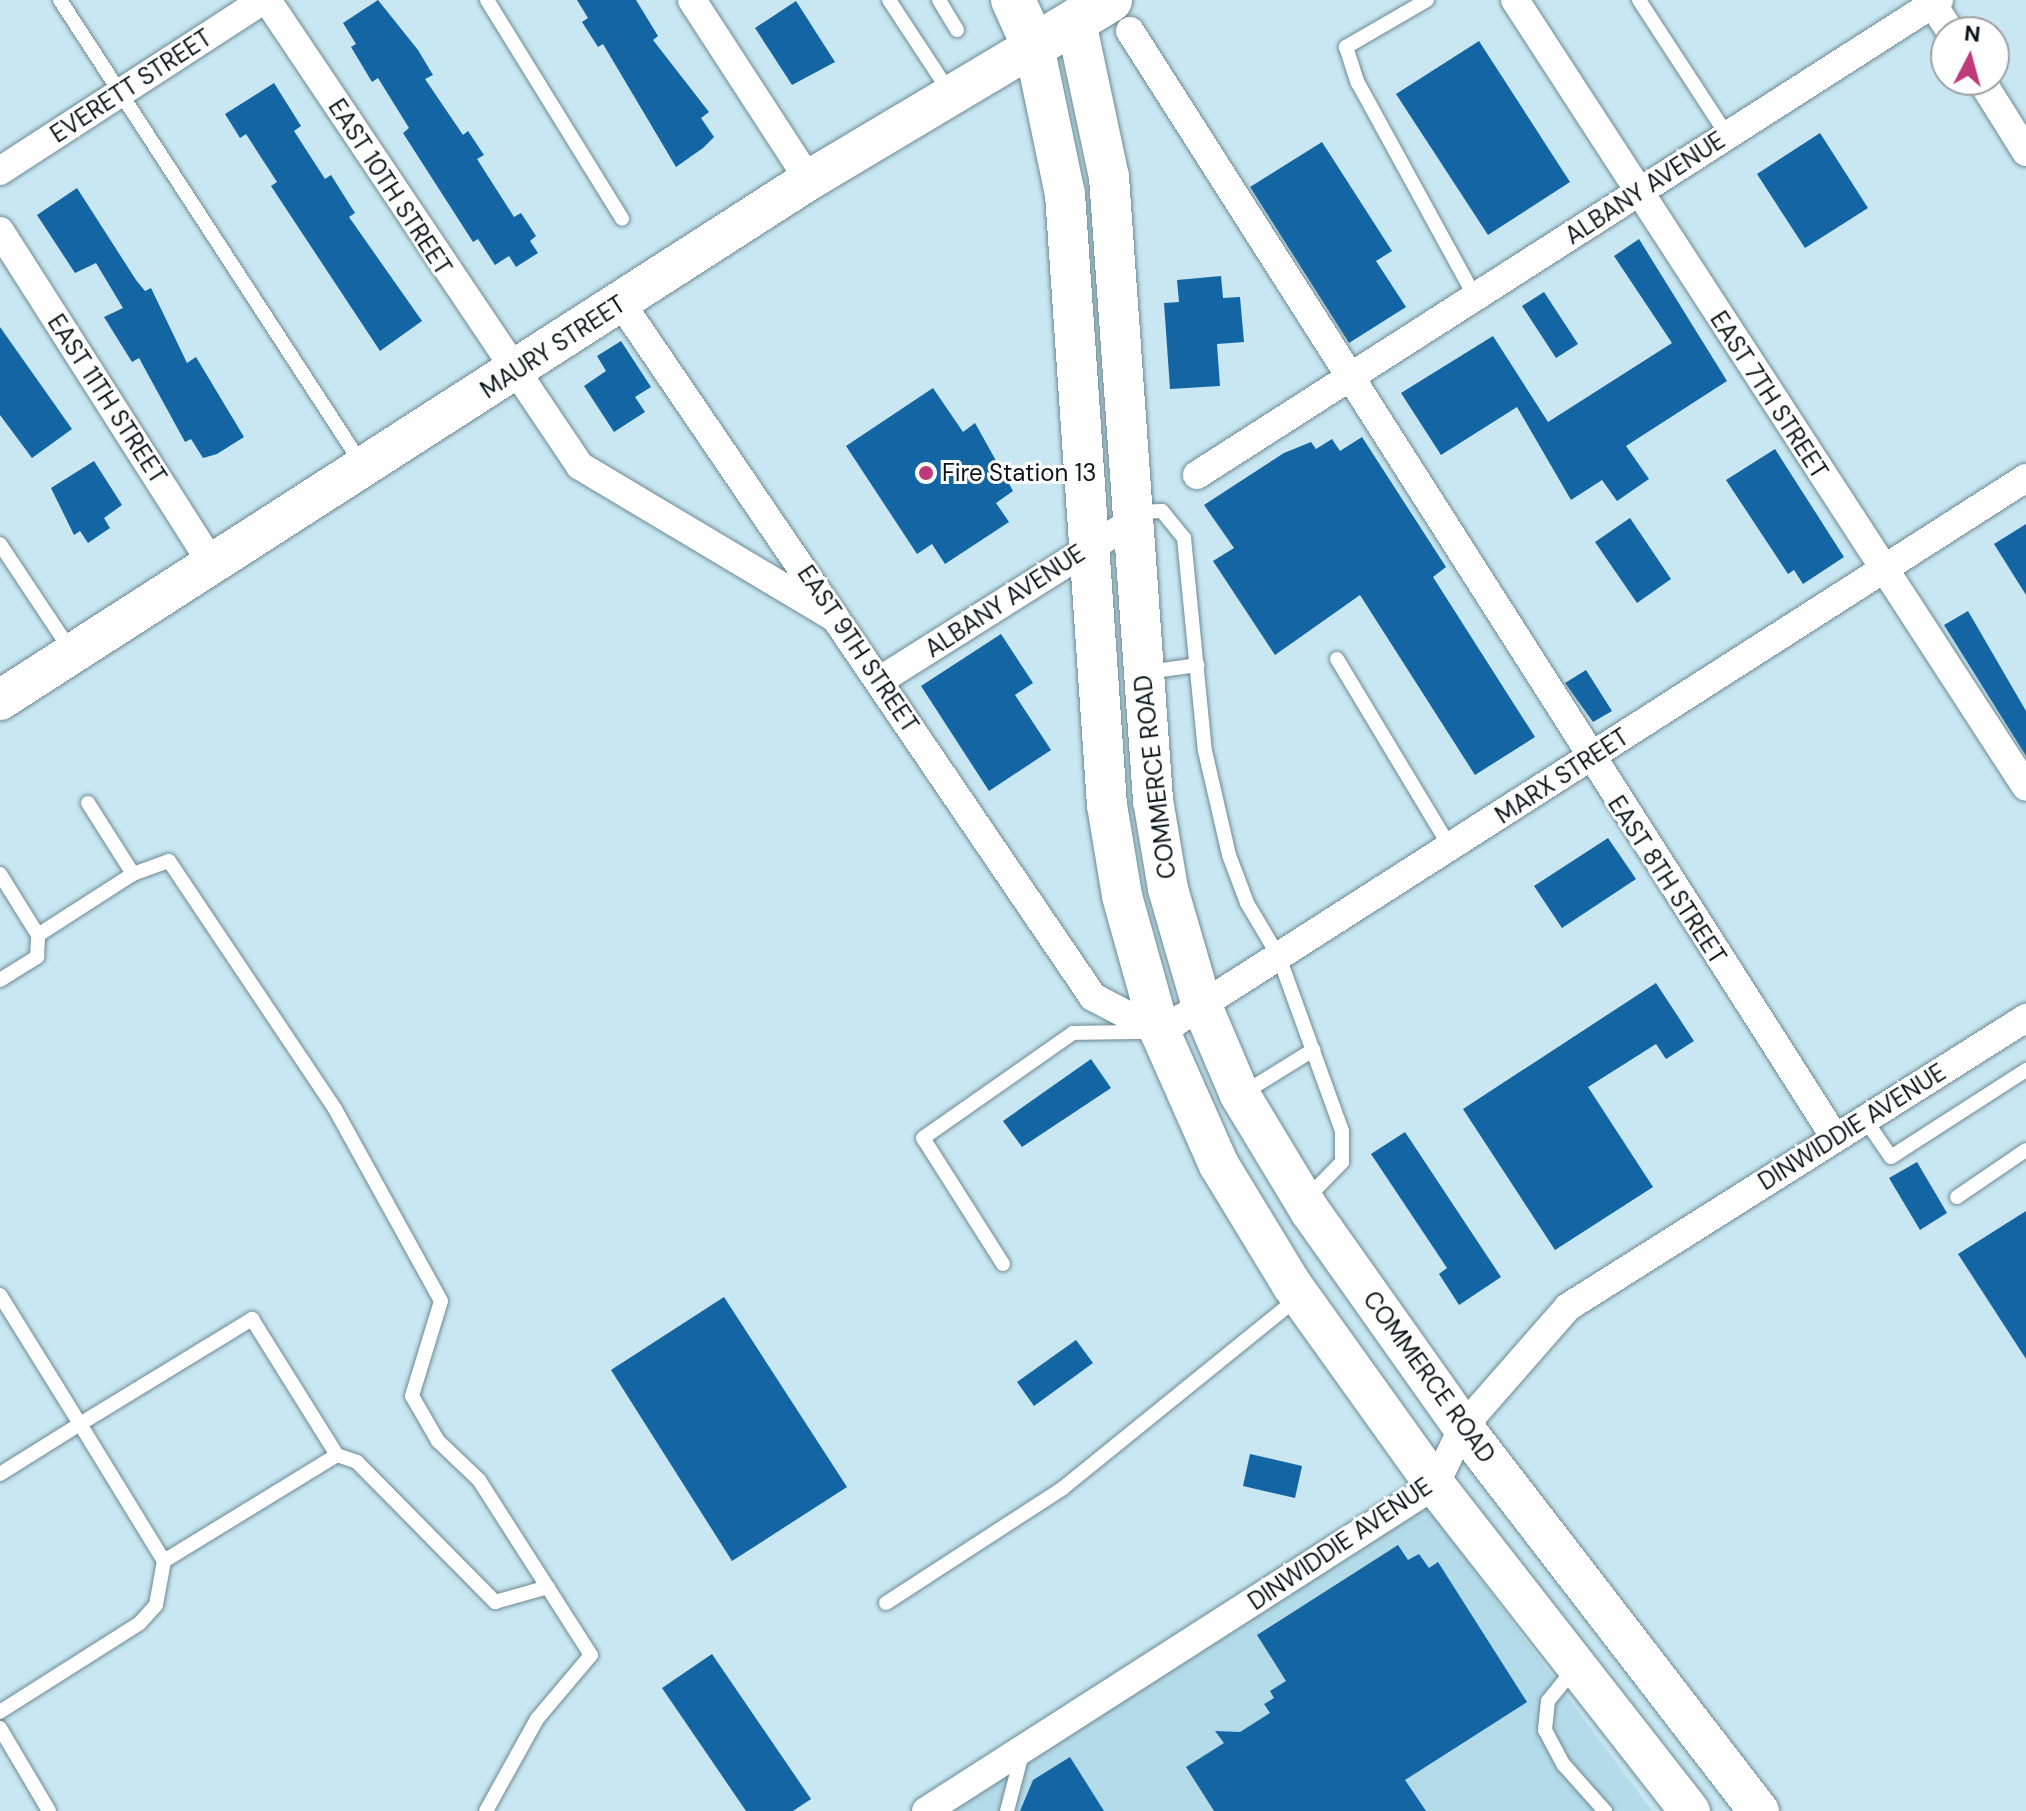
<!DOCTYPE html>
<style>
body{margin:0}
#map{position:relative;width:2026px;height:1811px;overflow:hidden;background:#c8e7f2;font-family:"DM Sans",sans-serif}
div>[style]{position:absolute}
.built>*{inset:0;background:#b4dbe9}
.building>*{inset:0;background:#1465a3}
.roads{filter:drop-shadow(0 0 2px #6d8993) drop-shadow(0 0 2px #6d8993)}
.lane>*{height:14px;margin:-7px;padding:0 7px;transform-origin:7px;border-radius:7px;background:#fff}
.street>*{height:28px;margin:-14px;padding:0 14px;transform-origin:14px;border-radius:14px;background:#fff}
.secondary>*{height:40px;margin:-20px;padding:0 20px;transform-origin:20px;border-radius:20px;background:#fff}
.primary>*{height:44px;margin:-22px;padding:0 22px;transform-origin:22px;border-radius:22px;background:#fff}
.dots>*{width:22px;height:22px;translate:-50% -50%;box-sizing:border-box;border:4px solid #fff;border-radius:50%}
span{translate:-50% -50%;white-space:nowrap;text-align:center;line-height:1.15;-webkit-text-stroke:6px #fff;paint-order:stroke}
.street-label{font-size:24px;color:#091518}
.poi-label{font-size:24px;color:#091518}
.left{translate:0 -50%;text-align:left}
.north{position:absolute;left:1930px;top:16px;width:80px;height:80px;box-sizing:border-box;background:#fff;border:2px solid #9da1a3;border-radius:50%;rotate:6deg;font-size:22px;font-weight:700;line-height:32px;text-align:center;color:#091518}
.north::after{content:'';display:block;margin:auto;width:28px;height:36px;background:#c03a7b;clip-path:polygon(50% 0,100% 100%,50% 72%,0 100%)}
</style>
<div id="map">
<div class="built">
<i style="clip-path:polygon(1422px 1500px,1652px 1811px,942px 1811px)"></i>
</div>
<div class="building">
<i style="clip-path:polygon(378px 0,418px 50px,433px 75px,425px 79px,463px 135px,468px 131px,484px 155px,477px 159px,514px 217px,521px 213px,536px 236px,530px 241px,538px 253px,516px 267px,509px 256px,495px 265px,478px 239px,473px 242px,403px 133px,409px 128px,378px 78px,372px 82px,351px 47px,356px 44px,343px 23px)"></i>
<i style="clip-path:polygon(577px 0,636px 0,658px 36px,653px 40px,709px 112px,701px 118px,714px 137px,703px 148px,676px 167px,603px 44px,598px 47px,582px 22px,588px 18px)"></i>
<i style="clip-path:polygon(796px 1px,835px 62px,792px 85px,755px 28px)"></i>
<i style="clip-path:polygon(1479px 41px,1570px 182px,1488px 235px,1396px 94px)"></i>
<i style="clip-path:polygon(274px 83px,301px 126px,294px 131px,325px 179px,331px 175px,355px 213px,349px 217px,422px 321px,380px 351px,271px 186px,277px 182px,246px 134px,240px 138px,225px 114px)"></i>
<i style="clip-path:polygon(1820px 133px,1868px 208px,1805px 248px,1757px 174px)"></i>
<i style="clip-path:polygon(1322px 142px,1392px 251px,1376px 261px,1406px 307px,1349px 343px,1250px 187px)"></i>
<i style="clip-path:polygon(77px 188px,136px 280px,145px 291px,151px 288px,187px 363px,196px 357px,244px 437px,217px 454px,203px 458px,191px 439px,185px 442px,139px 358px,132px 362px,104px 317px,123px 308px,96px 263px,75px 273px,37px 215px)"></i>
<i style="clip-path:polygon(1639px 239px,1727px 381px,1626px 446px,1649px 479px,1617px 501px,1602px 480px,1571px 500px,1517px 407px,1441px 455px,1401px 393px,1493px 336px,1548px 422px,1672px 343px,1614px 256px)"></i>
<i style="clip-path:polygon(1221px 276px,1223px 298px,1240px 297px,1244px 342px,1217px 344px,1220px 386px,1170px 389px,1164px 303px,1179px 302px,1177px 280px)"></i>
<i style="clip-path:polygon(1544px 292px,1578px 344px,1556px 358px,1522px 306px)"></i>
<i style="clip-path:polygon(0 327px,72px 429px,32px 458px,0 415px)"></i>
<i style="clip-path:polygon(621px 341px,651px 387px,635px 397px,645px 412px,614px 432px,584px 386px,606px 371px,597px 356px)"></i>
<i style="clip-path:polygon(933px 388px,963px 432px,975px 423px,1013px 491px,996px 503px,1009px 522px,945px 564px,932px 544px,917px 554px,846px 446px)"></i>
<i style="clip-path:polygon(1362px 437px,1446px 567px,1433px 577px,1535px 737px,1475px 775px,1360px 595px,1275px 655px,1213px 561px,1234px 548px,1204px 505px,1284px 453px,1311px 442px,1316px 449px,1332px 439px,1340px 451px)"></i>
<i style="clip-path:polygon(1775px 449px,1844px 557px,1803px 584px,1794px 570px,1788px 574px,1726px 480px)"></i>
<i style="clip-path:polygon(94px 461px,122px 505px,104px 518px,110px 528px,88px 543px,80px 531px,74px 535px,51px 488px)"></i>
<i style="clip-path:polygon(1630px 518px,1671px 579px,1637px 603px,1595px 542px)"></i>
<i style="clip-path:polygon(2026px 524px,2026px 595px,1994px 544px)"></i>
<i style="clip-path:polygon(1968px 611px,2026px 711px,2026px 756px,1944px 625px)"></i>
<i style="clip-path:polygon(1001px 634px,1033px 683px,1015px 695px,1051px 750px,989px 791px,921px 686px)"></i>
<i style="clip-path:polygon(1586px 670px,1612px 711px,1593px 722px,1565px 683px)"></i>
<i style="clip-path:polygon(1608px 838px,1636px 879px,1562px 928px,1534px 886px)"></i>
<i style="clip-path:polygon(1656px 983px,1694px 1041px,1666px 1059px,1656px 1044px,1588px 1087px,1653px 1187px,1555px 1250px,1463px 1109px)"></i>
<i style="clip-path:polygon(1091px 1059px,1111px 1088px,1022px 1147px,1003px 1121px)"></i>
<i style="clip-path:polygon(1405px 1132px,1501px 1277px,1459px 1305px,1439px 1274px,1447px 1268px,1371px 1154px)"></i>
<i style="clip-path:polygon(1917px 1162px,1947px 1213px,1920px 1230px,1889px 1178px)"></i>
<i style="clip-path:polygon(2026px 1211px,2026px 1359px,1958px 1254px)"></i>
<i style="clip-path:polygon(724px 1297px,847px 1487px,732px 1561px,611px 1370px)"></i>
<i style="clip-path:polygon(1076px 1340px,1093px 1363px,1034px 1406px,1017px 1382px)"></i>
<i style="clip-path:polygon(1250px 1454px,1302px 1466px,1295px 1498px,1243px 1486px)"></i>
<i style="clip-path:polygon(1398px 1545px,1408px 1560px,1419px 1554px,1429px 1568px,1438px 1562px,1527px 1702px,1405px 1780px,1426px 1811px,1214px 1811px,1186px 1767px,1224px 1743px,1215px 1731px,1240px 1732px,1270px 1713px,1264px 1704px,1274px 1698px,1270px 1691px,1286px 1681px,1257px 1635px)"></i>
<i style="clip-path:polygon(712px 1654px,811px 1799px,793px 1811px,746px 1811px,662px 1688px)"></i>
<i style="clip-path:polygon(1070px 1757px,1104px 1811px,1020px 1811px,1033px 1780px)"></i>
</div>
<div class="roads">
<div class="lane">
<i style="left:60px;top:0;width:556px;rotate:56.97deg"></i>
<i style="left:487px;top:0;width:257px;rotate:58.3deg"></i>
<i style="left:889px;top:0;width:111px;rotate:56.7deg"></i>
<i style="left:939px;top:0;width:35px;rotate:59deg"></i>
<i style="left:1427px;top:0;width:94px;rotate:149.9deg"></i>
<i style="left:1346px;top:47px;width:38px;rotate:72deg"></i>
<i style="left:1358px;top:83px;width:244px;rotate:61.3deg"></i>
<i style="left:1639px;top:0;width:161px;rotate:56.9deg"></i>
<i style="left:1136px;top:512px;width:26px;rotate:-2deg"></i>
<i style="left:1162px;top:511px;width:35px;rotate:51deg"></i>
<i style="left:1184px;top:538px;width:214px;rotate:84.4deg"></i>
<i style="left:1205px;top:751px;width:107px;rotate:77deg"></i>
<i style="left:1229px;top:855px;width:51px;rotate:69.4deg"></i>
<i style="left:1247px;top:903px;width:63px;rotate:59.3deg"></i>
<i style="left:1279px;top:957px;width:185px;rotate:70.1deg"></i>
<i style="left:1342px;top:1131px;width:31px;rotate:90deg"></i>
<i style="left:1342px;top:1162px;width:53px;rotate:134.2deg"></i>
<i style="left:0;top:544px;width:128px;rotate:56.4deg"></i>
<i style="left:1337px;top:659px;width:219px;rotate:59deg"></i>
<i style="left:1147px;top:672px;width:51px;rotate:-7.8deg"></i>
<i style="left:88px;top:803px;width:84px;rotate:57.6deg"></i>
<i style="left:0;top:874px;width:72px;rotate:58.1deg"></i>
<i style="left:38px;top:935px;width:113px;rotate:-32.7deg"></i>
<i style="left:133px;top:874px;width:38px;rotate:-20deg"></i>
<i style="left:169px;top:861px;width:298px;rotate:56.2deg"></i>
<i style="left:335px;top:1109px;width:219px;rotate:61.1deg"></i>
<i style="left:441px;top:1301px;width:99px;rotate:107deg"></i>
<i style="left:412px;top:1396px;width:52px;rotate:60deg"></i>
<i style="left:438px;top:1441px;width:57px;rotate:43.6deg"></i>
<i style="left:479px;top:1480px;width:208px;rotate:57.4deg"></i>
<i style="left:591px;top:1655px;width:84px;rotate:130.2deg"></i>
<i style="left:537px;top:1719px;width:105px;rotate:119deg"></i>
<i style="left:0;top:980px;width:44px;rotate:-31.9deg"></i>
<i style="left:37px;top:957px;width:22px;rotate:-87deg"></i>
<i style="left:1242px;top:1094px;width:84px;rotate:-31.8deg"></i>
<i style="left:1864px;top:1118px;width:47px;rotate:55.3deg"></i>
<i style="left:1891px;top:1157px;width:161px;rotate:-32.8deg"></i>
<i style="left:1957px;top:1197px;width:83px;rotate:-34.3deg"></i>
<i style="left:1003px;top:1264px;width:149px;rotate:-122.4deg"></i>
<i style="left:923px;top:1138px;width:183px;rotate:-35deg"></i>
<i style="left:1073px;top:1033px;width:74px;rotate:-0.8deg"></i>
<i style="left:0;top:1295px;width:152px;rotate:58.2deg"></i>
<i style="left:80px;top:1424px;width:202px;rotate:-31.4deg"></i>
<i style="left:252px;top:1319px;width:160px;rotate:58deg"></i>
<i style="left:337px;top:1455px;width:203px;rotate:148.5deg"></i>
<i style="left:337px;top:1455px;width:21px;rotate:19deg"></i>
<i style="left:357px;top:1462px;width:197px;rotate:45.4deg"></i>
<i style="left:495px;top:1602px;width:55px;rotate:-15.8deg"></i>
<i style="left:0;top:1474px;width:94px;rotate:-32deg"></i>
<i style="left:80px;top:1424px;width:161px;rotate:58.5deg"></i>
<i style="left:164px;top:1561px;width:45px;rotate:100.3deg"></i>
<i style="left:156px;top:1605px;width:24px;rotate:132deg"></i>
<i style="left:140px;top:1623px;width:166px;rotate:147.6deg"></i>
<i style="left:886px;top:1603px;width:211px;rotate:-33deg"></i>
<i style="left:1063px;top:1488px;width:300px;rotate:-39deg"></i>
<i style="left:1574px;top:1669px;width:41px;rotate:129.1deg"></i>
<i style="left:1548px;top:1701px;width:29px;rotate:96deg"></i>
<i style="left:1545px;top:1730px;width:40px;rotate:62deg"></i>
<i style="left:1564px;top:1765px;width:62px;rotate:48.3deg"></i>
<i style="left:0;top:1728px;width:96px;rotate:59.4deg"></i>
<i style="left:1007px;top:1811px;width:63px;rotate:-75.3deg"></i>
</div>
<div class="street">
<i style="left:267px;top:0;width:561px;rotate:56.11deg"></i>
<i style="left:580px;top:466px;width:297px;rotate:30.8deg"></i>
<i style="left:692px;top:0;width:215px;rotate:57deg"></i>
<i style="left:1515px;top:0;width:938px;rotate:57deg"></i>
<i style="left:1930px;top:0;width:38px;rotate:57deg"></i>
<i style="left:1130px;top:31px;width:1310px;rotate:57.5deg"></i>
<i style="left:1981px;top:80px;width:85px;rotate:58deg"></i>
<i style="left:0;top:171px;width:314px;rotate:-33deg"></i>
<i style="left:0;top:231px;width:398px;rotate:57.5deg"></i>
<i style="left:621px;top:303px;width:839px;rotate:55.78deg"></i>
<i style="left:1093px;top:997px;width:76px;rotate:27.6deg"></i>
<i style="left:1160px;top:1032px;width:1028px;rotate:-32.61deg"></i>
<i style="left:1197px;top:475px;width:881px;rotate:-32.63deg"></i>
<i style="left:879px;top:681px;width:300px;rotate:-32.2deg"></i>
<i style="left:926px;top:1811px;width:604px;rotate:-32.64deg"></i>
<i style="left:1435px;top:1485px;width:64px;rotate:-64.2deg"></i>
<i style="left:1463px;top:1427px;width:159px;rotate:-48.8deg"></i>
<i style="left:1568px;top:1307px;width:542px;rotate:-32.25deg"></i>
</div>
<div class="secondary">
<i style="left:1076px;top:22px;width:158px;rotate:78deg"></i>
<i style="left:1109px;top:177px;width:625px;rotate:85.96deg"></i>
<i style="left:1153px;top:800px;width:90px;rotate:80.4deg"></i>
<i style="left:1168px;top:889px;width:122px;rotate:73.8deg"></i>
<i style="left:1202px;top:1006px;width:97px;rotate:66.9deg"></i>
<i style="left:1240px;top:1095px;width:135px;rotate:58.9deg"></i>
<i style="left:1310px;top:1211px;width:265px;rotate:54.7deg"></i>
<i style="left:1463px;top:1427px;width:485px;rotate:52.4deg"></i>
<i style="left:0;top:700px;width:962px;rotate:-32.73deg"></i>
<i style="left:809px;top:180px;width:262px;rotate:-30.8deg"></i>
<i style="left:1034px;top:46px;width:151px;rotate:78.2deg"></i>
<i style="left:1065px;top:194px;width:612px;rotate:86.07deg"></i>
<i style="left:1107px;top:805px;width:92px;rotate:80.6deg"></i>
<i style="left:1122px;top:896px;width:141px;rotate:74.4deg"></i>
<i style="left:1160px;top:1032px;width:145px;rotate:66.1deg"></i>
<i style="left:1219px;top:1165px;width:140px;rotate:58.7deg"></i>
<i style="left:1292px;top:1285px;width:246px;rotate:54.4deg"></i>
<i style="left:1435px;top:1485px;width:414px;rotate:52deg"></i>
</div>
<div class="primary">
<i style="left:1013px;top:0;width:51px;rotate:65.5deg"></i>
<i style="left:1034px;top:46px;width:89px;rotate:-31.2deg"></i>
</div>
</div>
<div class="dots">
<i style="left:926px;top:473px;background:#c03a7b"></i>
</div>
<div class="street-label">
<span style="left:131px;top:86px;rotate:-33deg">EVERETT STREET</span>
<span style="left:390px;top:187px;rotate:57deg">EAST 10TH STREET</span>
<span style="left:1645px;top:188px;rotate:-33deg">ALBANY AVENUE</span>
<span style="left:553px;top:347px;rotate:-33deg">MAURY STREET</span>
<span style="left:1769px;top:395px;rotate:57deg">EAST 7TH STREET</span>
<span style="left:107px;top:399px;rotate:57deg">EAST 11TH STREET</span>
<span style="left:1005px;top:601px;rotate:-33deg">ALBANY AVENUE</span>
<span style="left:858px;top:649px;rotate:56deg">EAST 9TH STREET</span>
<span style="left:1562px;top:776px;rotate:-33deg">MARX STREET</span>
<span style="left:1155px;top:777px;rotate:-97deg">COMMERCE ROAD</span>
<span style="left:1667px;top:880px;rotate:57deg">EAST 8TH STREET</span>
<span style="left:1852px;top:1127px;rotate:-32deg">DINWIDDIE AVENUE</span>
<span style="left:1429px;top:1377px;rotate:54deg">COMMERCE ROAD</span>
<span style="left:1340px;top:1544px;rotate:-34deg">DINWIDDIE AVENUE</span>
</div>
<div class="poi-label">
<span class="left" style="left:942px;top:473px">Fire Station 13</span>
</div>
<div class="north">N</div>
</div>
